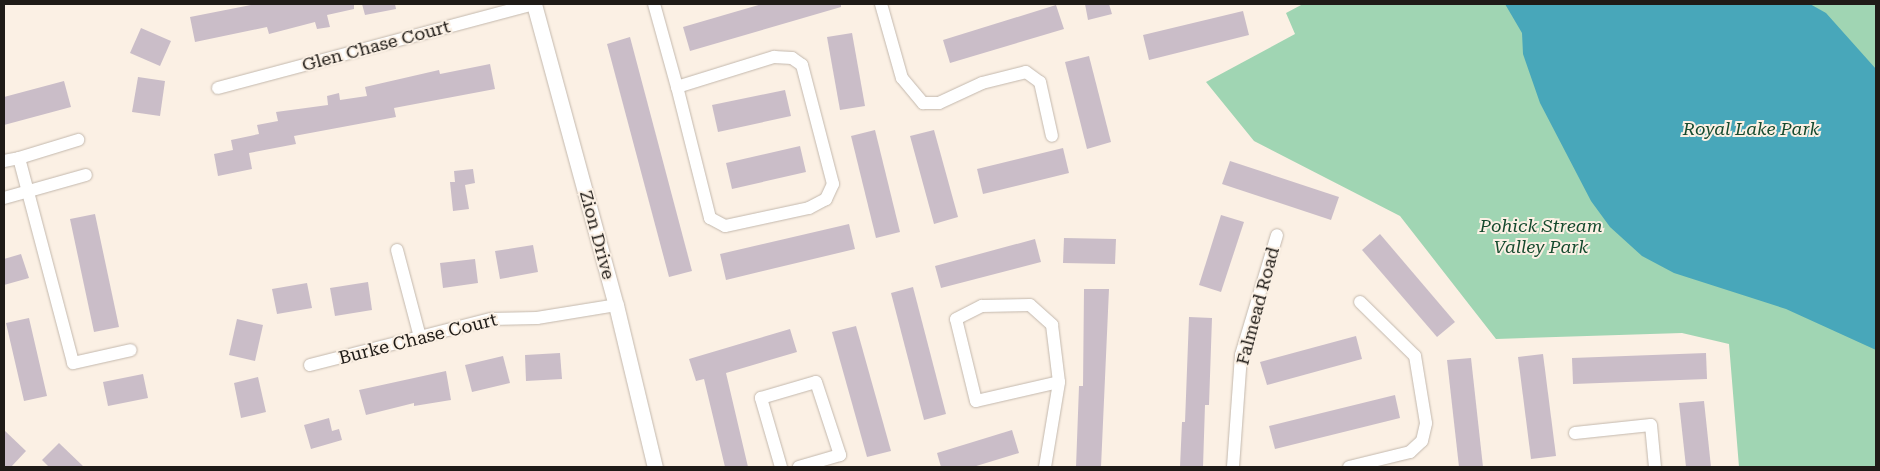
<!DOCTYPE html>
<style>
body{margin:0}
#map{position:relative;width:1880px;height:471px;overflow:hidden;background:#fbf0e4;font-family:"Roboto Serif",serif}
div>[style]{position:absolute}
.green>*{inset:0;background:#a0d5b3}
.water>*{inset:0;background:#48a7ba}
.building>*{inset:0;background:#cabdc8}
.roads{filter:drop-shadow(0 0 1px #c3b8ad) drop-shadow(0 0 1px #c3b8ad)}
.minor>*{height:12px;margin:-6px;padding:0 6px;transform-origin:6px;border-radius:6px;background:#fff}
.tertiary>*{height:15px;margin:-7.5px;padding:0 7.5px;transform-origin:7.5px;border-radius:7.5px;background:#fff}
span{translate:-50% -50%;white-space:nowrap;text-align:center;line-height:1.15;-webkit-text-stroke:4px #fbf0e4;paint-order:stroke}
.street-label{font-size:18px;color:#1f1b17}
.park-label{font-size:18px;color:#154a2e;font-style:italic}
.frame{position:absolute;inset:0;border:5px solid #1f1b17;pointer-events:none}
</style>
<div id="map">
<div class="green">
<i style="clip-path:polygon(1303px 4px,1876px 4px,1876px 467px,1739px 467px,1729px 344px,1682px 333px,1496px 339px,1400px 216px,1254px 141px,1206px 82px,1295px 34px,1286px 13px)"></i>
</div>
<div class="water">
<i style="clip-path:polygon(1505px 4px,1810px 4px,1826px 13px,1876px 69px,1876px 350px,1786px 309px,1674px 273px,1642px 256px,1610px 227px,1591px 201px,1540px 103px,1523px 54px,1522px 33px)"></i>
</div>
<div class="building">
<i style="clip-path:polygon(256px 4px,354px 4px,354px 9px,327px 15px,330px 27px,317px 29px,315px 22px,269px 34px,267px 27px,195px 42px,190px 17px)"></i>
<i style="clip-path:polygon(362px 4px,395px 4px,396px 9px,365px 15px)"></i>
<i style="clip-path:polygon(762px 4px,841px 4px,841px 7px,690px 51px,683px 27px)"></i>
<i style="clip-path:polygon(1085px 4px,1109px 4px,1112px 14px,1088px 20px)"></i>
<i style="clip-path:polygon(1056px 5px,1064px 29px,950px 63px,943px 40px)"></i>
<i style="clip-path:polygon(1243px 11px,1249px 35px,1149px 60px,1143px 35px)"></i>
<i style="clip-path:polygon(141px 28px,171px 41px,160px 66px,130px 53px)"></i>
<i style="clip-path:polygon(852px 33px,865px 106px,840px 110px,827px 37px)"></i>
<i style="clip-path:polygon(630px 37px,692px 271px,669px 277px,607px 44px)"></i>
<i style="clip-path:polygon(1089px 56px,1111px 142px,1087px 149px,1065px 62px)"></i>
<i style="clip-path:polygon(490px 64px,495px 89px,394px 108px,396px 117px,294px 136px,296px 144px,249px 153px,252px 169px,218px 176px,214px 154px,233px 150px,231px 140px,259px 134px,257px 125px,278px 121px,276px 112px,328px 105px,327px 96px,339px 93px,340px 100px,367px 96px,365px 87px,439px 70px,440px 74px)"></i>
<i style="clip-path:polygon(138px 77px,165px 81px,160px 116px,132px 112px)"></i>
<i style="clip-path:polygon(64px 81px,71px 107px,4px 125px,4px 97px)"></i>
<i style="clip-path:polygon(785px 90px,791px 116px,718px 132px,712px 105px)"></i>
<i style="clip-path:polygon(875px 130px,900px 232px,876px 238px,851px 136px)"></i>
<i style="clip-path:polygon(934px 130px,958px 217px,934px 224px,910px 136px)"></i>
<i style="clip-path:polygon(800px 146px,806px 172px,732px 189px,726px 163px)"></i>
<i style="clip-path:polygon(1063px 148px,1069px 173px,983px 194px,977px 169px)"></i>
<i style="clip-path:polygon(1230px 161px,1339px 197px,1331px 220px,1222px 184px)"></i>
<i style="clip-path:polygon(473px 169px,475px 183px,465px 185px,469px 209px,453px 211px,450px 182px,455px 182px,454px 171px)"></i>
<i style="clip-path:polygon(95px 214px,119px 327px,94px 332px,70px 219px)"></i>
<i style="clip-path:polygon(1221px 215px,1244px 222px,1221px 292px,1199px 285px)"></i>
<i style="clip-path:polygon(849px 224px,855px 249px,726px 280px,720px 254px)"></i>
<i style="clip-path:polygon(1380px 234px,1455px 322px,1437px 337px,1362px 250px)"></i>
<i style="clip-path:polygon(1064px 238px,1116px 239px,1115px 264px,1063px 263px)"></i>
<i style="clip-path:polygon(1035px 239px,1041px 262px,941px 288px,935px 266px)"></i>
<i style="clip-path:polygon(533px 245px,538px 272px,500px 279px,495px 251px)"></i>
<i style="clip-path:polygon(21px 254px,29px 278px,4px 285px,4px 259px)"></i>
<i style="clip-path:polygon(475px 259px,478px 283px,443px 288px,440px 263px)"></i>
<i style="clip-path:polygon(368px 282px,372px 310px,335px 316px,330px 288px)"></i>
<i style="clip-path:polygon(307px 283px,312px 308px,277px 314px,272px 289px)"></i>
<i style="clip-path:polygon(913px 287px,946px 414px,924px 420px,891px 293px)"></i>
<i style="clip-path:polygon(1084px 289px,1109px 289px,1101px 467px,1076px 467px,1079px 386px,1083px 386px)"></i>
<i style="clip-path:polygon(1189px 317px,1212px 318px,1209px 405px,1205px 405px,1203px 467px,1180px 467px,1182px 422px,1185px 422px)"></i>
<i style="clip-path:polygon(29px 318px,47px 396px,24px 401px,6px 323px)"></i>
<i style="clip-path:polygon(237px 319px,263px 325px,255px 361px,229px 355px)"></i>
<i style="clip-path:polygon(856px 326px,891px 451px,867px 457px,832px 332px)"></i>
<i style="clip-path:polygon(790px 329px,797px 352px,726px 373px,748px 467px,725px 467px,704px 379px,696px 381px,689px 359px)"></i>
<i style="clip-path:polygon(1356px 336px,1362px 359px,1267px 385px,1260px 362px)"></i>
<i style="clip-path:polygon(560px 353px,562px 379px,526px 381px,525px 355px)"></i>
<i style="clip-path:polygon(1706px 353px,1707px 379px,1573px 384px,1572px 358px)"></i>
<i style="clip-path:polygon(1543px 354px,1556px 456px,1531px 459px,1518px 357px)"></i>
<i style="clip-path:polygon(503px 356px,510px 383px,472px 392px,465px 365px)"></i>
<i style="clip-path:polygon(1471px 358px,1483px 467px,1459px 467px,1447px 360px)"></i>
<i style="clip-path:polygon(446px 371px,451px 400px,414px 406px,414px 403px,366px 415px,359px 390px)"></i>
<i style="clip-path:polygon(143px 374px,148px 398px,108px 406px,103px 382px)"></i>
<i style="clip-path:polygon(258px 377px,266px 412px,241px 418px,234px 383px)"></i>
<i style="clip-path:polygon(1395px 395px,1400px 418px,1275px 449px,1269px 426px)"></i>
<i style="clip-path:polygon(1704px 401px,1711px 467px,1686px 467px,1679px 403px)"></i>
<i style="clip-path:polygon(329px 418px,332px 431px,339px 429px,342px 440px,311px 449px,304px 425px)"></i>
<i style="clip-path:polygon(4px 430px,26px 451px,11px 467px,4px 467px)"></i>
<i style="clip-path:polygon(1012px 430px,1019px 453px,973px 467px,941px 467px,937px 453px)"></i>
<i style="clip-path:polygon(59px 443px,84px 467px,49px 467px,42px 460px)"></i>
</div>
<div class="roads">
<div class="minor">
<i style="left:654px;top:4px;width:86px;rotate:74.5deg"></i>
<i style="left:881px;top:4px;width:77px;rotate:74.2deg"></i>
<i style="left:902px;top:78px;width:33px;rotate:50deg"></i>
<i style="left:923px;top:103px;width:16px"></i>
<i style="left:939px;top:103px;width:47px;rotate:-24.9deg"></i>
<i style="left:982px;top:83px;width:45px;rotate:-14deg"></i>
<i style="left:1026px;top:72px;width:17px;rotate:36deg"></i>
<i style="left:1040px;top:82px;width:55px;rotate:77.5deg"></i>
<i style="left:774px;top:57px;width:18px;rotate:3deg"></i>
<i style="left:792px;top:58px;width:12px;rotate:35deg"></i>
<i style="left:802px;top:65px;width:123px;rotate:75.4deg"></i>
<i style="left:833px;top:184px;width:17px;rotate:115deg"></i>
<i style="left:826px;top:199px;width:19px;rotate:152deg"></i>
<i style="left:809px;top:208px;width:86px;rotate:167.9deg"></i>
<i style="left:725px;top:226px;width:17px;rotate:-152deg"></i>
<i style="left:710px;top:218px;width:135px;rotate:-104.1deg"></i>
<i style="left:677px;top:87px;width:102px;rotate:-17.2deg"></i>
<i style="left:218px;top:88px;width:326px;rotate:-14.9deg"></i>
<i style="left:19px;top:158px;width:62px;rotate:-17deg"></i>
<i style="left:4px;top:161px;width:15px;rotate:-11deg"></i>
<i style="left:19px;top:158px;width:212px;rotate:75.2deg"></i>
<i style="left:73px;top:363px;width:59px;rotate:-12.6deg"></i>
<i style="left:4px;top:198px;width:85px;rotate:-15.7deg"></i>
<i style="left:397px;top:250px;width:90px;rotate:75.2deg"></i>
<i style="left:1030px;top:305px;width:30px;rotate:42deg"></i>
<i style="left:1052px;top:325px;width:57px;rotate:83deg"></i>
<i style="left:1059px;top:382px;width:85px;rotate:167.1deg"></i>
<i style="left:976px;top:401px;width:84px;rotate:-103.7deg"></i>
<i style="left:956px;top:319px;width:29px;rotate:-27deg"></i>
<i style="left:982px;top:306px;width:48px;rotate:-1.2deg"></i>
<i style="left:310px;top:365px;width:187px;rotate:-14.3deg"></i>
<i style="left:491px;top:319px;width:46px;rotate:-1.2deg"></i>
<i style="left:537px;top:318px;width:80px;rotate:-9.3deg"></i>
<i style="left:1575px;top:433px;width:76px;rotate:-6deg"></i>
<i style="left:1651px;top:425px;width:42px;rotate:84.6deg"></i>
<i style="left:781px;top:467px;width:72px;rotate:-106.2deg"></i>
<i style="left:761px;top:398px;width:57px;rotate:-16.2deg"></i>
<i style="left:816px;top:382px;width:77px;rotate:71.8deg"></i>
<i style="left:840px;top:455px;width:43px;rotate:163.7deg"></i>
<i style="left:1045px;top:467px;width:86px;rotate:-80.6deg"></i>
<i style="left:1233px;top:467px;width:112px;rotate:-85.9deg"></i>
<i style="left:1241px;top:355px;width:125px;rotate:-73.3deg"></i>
<i style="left:1349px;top:467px;width:63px;rotate:-13.8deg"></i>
<i style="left:1410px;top:452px;width:16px;rotate:-43deg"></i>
<i style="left:1422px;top:441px;width:18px;rotate:-77deg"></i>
<i style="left:1426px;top:423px;width:68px;rotate:-99.3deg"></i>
<i style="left:1415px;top:356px;width:77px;rotate:-135.5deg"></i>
</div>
<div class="tertiary">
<i style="left:534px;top:4px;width:312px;rotate:74.8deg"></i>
<i style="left:616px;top:305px;width:167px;rotate:76.5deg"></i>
</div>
</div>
<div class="street-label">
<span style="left:376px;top:46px;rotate:-15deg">Glen Chase Court</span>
<span style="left:597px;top:235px;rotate:75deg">Zion Drive</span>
<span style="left:1258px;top:306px;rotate:-75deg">Falmead Road</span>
<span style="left:418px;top:339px;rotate:-14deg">Burke Chase Court</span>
</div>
<div class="park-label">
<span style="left:1751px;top:129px">Royal Lake Park</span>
<span style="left:1541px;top:237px">Pohick Stream<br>Valley Park</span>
</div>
<div class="frame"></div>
</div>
